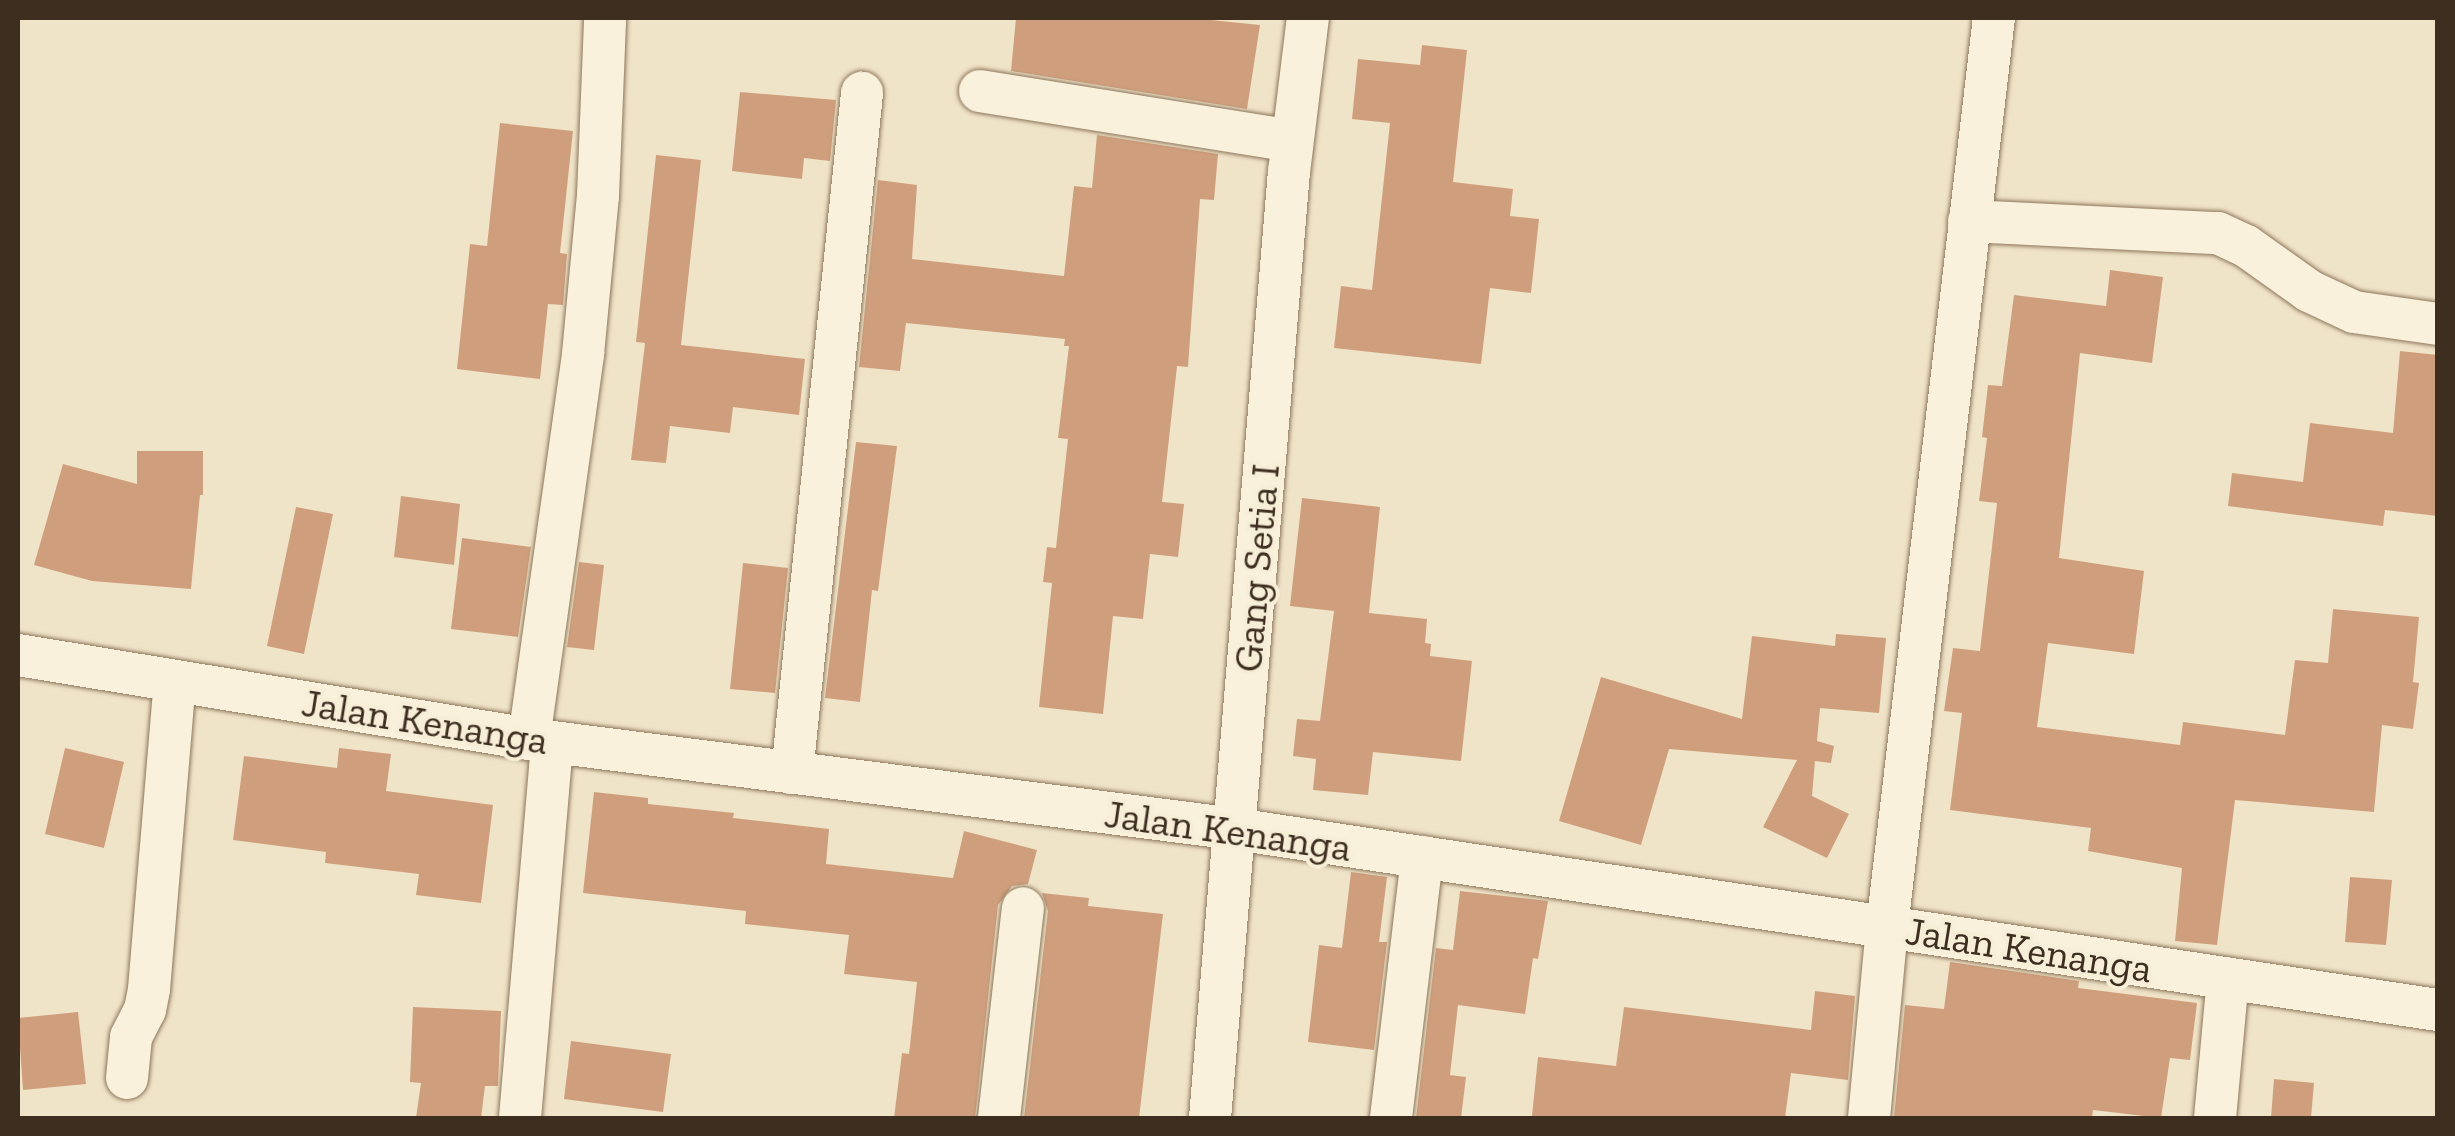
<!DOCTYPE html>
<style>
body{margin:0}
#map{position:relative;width:2455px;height:1136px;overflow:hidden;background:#f0e4c8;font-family:"Zilla Slab",serif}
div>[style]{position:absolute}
.building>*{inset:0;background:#cf9f7d}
.roads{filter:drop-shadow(0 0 2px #8d765c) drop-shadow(0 0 2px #8d765c)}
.minor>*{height:42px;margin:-21px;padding:0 21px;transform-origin:21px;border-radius:21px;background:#faf1dc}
span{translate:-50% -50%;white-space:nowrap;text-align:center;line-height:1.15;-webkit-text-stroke:8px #f7eed8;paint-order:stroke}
.street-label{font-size:40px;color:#3d2e20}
.frame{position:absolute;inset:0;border:20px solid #3d2e20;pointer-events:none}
</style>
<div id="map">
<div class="building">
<i style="clip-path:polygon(1016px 18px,1191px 18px,1260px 25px,1247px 109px,1011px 71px)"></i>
<i style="clip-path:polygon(1422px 45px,1467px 50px,1453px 182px,1513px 189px,1510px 216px,1539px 219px,1531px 293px,1490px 288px,1481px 364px,1334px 348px,1341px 286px,1372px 290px,1390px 123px,1352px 119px,1358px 59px,1420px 65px)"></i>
<i style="clip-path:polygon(740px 92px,836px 100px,830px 161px,804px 158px,802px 179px,732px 171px)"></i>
<i style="clip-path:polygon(500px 123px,573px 131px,560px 253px,567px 254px,563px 305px,548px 304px,540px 379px,457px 369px,470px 244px,487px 246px)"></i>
<i style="clip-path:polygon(1097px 135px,1218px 154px,1214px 200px,1200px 199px,1188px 367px,1177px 366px,1162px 502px,1184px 504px,1178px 557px,1150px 554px,1143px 619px,1113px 616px,1103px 714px,1039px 707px,1052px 583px,1043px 582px,1047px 547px,1056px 548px,1068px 439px,1058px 438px,1069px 346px,1064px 346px,1065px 339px,906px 323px,900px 371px,859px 367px,878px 180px,917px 185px,912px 259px,1064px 276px,1074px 186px,1092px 188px)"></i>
<i style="clip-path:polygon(656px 155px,701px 160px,681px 345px,805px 359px,799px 415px,733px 407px,730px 433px,670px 426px,666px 463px,631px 460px,645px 343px,636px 342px)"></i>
<i style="clip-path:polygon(2110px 270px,2163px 277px,2152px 363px,2080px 353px,2059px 558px,2144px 571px,2134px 654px,2048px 643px,2037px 727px,2180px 745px,2183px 722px,2285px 735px,2295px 660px,2328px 663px,2333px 609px,2419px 617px,2413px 682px,2419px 683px,2413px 729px,2382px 725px,2374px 812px,2235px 800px,2217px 945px,2175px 941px,2182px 868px,2088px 851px,2091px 828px,1950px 810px,1962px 713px,1944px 711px,1953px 648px,1980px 651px,1997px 503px,1979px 501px,1987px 438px,1982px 437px,1988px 385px,2002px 386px,2014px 295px,2106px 306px)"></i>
<i style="clip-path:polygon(2400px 351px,2438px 355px,2438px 516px,2385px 510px,2383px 526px,2228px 506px,2232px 473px,2303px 482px,2310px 423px,2393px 433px)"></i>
<i style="clip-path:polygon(856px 442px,897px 446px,878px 591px,872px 590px,860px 702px,825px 698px)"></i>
<i style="clip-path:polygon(137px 451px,203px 451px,203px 495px,200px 495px,191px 589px,92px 581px,34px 565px,63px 464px,137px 484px)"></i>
<i style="clip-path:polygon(401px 496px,460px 504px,454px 565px,394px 557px)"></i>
<i style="clip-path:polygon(1302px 498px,1380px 507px,1369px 613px,1427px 619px,1425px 643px,1431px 644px,1430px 656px,1472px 661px,1461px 761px,1373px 752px,1368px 795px,1313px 790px,1316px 759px,1293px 756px,1297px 719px,1320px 721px,1334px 611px,1290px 606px)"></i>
<i style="clip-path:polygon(296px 507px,333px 514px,304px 654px,267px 646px)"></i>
<i style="clip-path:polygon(462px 538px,531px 547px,518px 637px,451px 629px)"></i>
<i style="clip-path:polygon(579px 562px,604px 565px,594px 650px,567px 647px)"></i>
<i style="clip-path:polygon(743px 563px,788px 568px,775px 693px,730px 689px)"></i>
<i style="clip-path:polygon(1836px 634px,1886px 638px,1879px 713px,1820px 708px,1817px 741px,1834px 746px,1831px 763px,1815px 761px,1812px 796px,1849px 814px,1827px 858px,1763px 827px,1797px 760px,1669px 749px,1641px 845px,1559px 821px,1601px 677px,1742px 719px,1752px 636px,1835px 646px)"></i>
<i style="clip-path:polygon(65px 748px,124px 762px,104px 848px,45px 834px)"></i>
<i style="clip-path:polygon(339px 748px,391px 754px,386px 791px,493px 805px,481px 903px,416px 895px,419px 874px,325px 863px,326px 852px,233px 840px,244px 756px,337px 768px)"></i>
<i style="clip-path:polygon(594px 792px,648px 798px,648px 804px,734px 813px,733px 818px,829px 829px,826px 864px,953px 878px,964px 831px,1037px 850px,1028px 884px,1012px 886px,998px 905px,975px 1118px,894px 1118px,902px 1053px,909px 1054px,917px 982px,844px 974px,849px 935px,745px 924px,746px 911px,583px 893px)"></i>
<i style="clip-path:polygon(1351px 872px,1387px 877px,1379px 942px,1387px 942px,1374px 1050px,1308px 1042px,1319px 945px,1342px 948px)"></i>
<i style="clip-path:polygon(2350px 877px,2392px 880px,2386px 945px,2345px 942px)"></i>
<i style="clip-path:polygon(1460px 891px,1548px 901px,1538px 959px,1533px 958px,1525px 1014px,1458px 1005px,1450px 1075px,1466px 1077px,1461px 1118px,1416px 1118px,1436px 948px,1453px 950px)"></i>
<i style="clip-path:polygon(1042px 893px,1089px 898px,1088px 906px,1163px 914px,1139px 1118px,1024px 1118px,1048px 911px)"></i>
<i style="clip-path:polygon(1950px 962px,2079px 981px,2078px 988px,2197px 1003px,2190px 1060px,2170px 1058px,2161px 1118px,2093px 1110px,2092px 1118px,1894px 1118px,1905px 1005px,1944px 1009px)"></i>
<i style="clip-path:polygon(1815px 991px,1855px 996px,1848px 1080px,1791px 1073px,1785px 1118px,1532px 1116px,1538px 1057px,1616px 1066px,1624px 1007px,1811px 1030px)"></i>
<i style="clip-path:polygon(413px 1007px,501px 1011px,498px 1086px,485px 1086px,481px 1118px,416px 1118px,421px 1083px,410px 1082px)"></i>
<i style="clip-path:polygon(78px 1012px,86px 1084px,23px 1090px,18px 1018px)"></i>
<i style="clip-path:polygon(571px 1041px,671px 1054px,663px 1112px,564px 1099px)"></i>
<i style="clip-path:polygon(2274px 1079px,2314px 1083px,2311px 1118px,2271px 1118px)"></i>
</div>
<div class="roads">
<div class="minor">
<i style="left:980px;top:91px;width:316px;rotate:9.1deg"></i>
<i style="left:1969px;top:221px;width:249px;rotate:2.8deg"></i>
<i style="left:2218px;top:233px;width:31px;rotate:25deg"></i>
<i style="left:2246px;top:246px;width:77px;rotate:35.5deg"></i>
<i style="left:2309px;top:291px;width:50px;rotate:25deg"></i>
<i style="left:2354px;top:312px;width:85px;rotate:8.1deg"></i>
<i style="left:18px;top:655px;width:518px;rotate:9.33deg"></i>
<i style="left:529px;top:739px;width:712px;rotate:7.26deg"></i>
<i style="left:1235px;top:829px;width:1217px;rotate:8.56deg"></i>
<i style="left:529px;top:739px;width:389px;rotate:-82deg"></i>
<i style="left:583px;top:354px;width:159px;rotate:-84.6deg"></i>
<i style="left:598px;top:196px;width:178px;rotate:-87.7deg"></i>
<i style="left:792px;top:773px;width:684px;rotate:-84.12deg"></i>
<i style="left:127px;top:1078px;width:41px;rotate:-84.4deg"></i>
<i style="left:131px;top:1037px;width:30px;rotate:-63deg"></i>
<i style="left:145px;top:1010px;width:21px;rotate:-79deg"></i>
<i style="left:149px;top:989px;width:309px;rotate:-85.2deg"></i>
<i style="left:520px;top:1118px;width:377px;rotate:-85.1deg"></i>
<i style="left:999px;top:1118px;width:211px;rotate:-83.5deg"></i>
<i style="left:1210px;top:1118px;width:949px;rotate:-85.23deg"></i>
<i style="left:1289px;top:172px;width:155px;rotate:-83deg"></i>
<i style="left:1391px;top:1118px;width:263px;rotate:-83.2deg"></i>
<i style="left:1869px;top:1118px;width:192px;rotate:-84.6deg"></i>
<i style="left:1887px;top:927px;width:915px;rotate:-83.29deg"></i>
<i style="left:2215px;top:1118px;width:140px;rotate:-84.7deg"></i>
</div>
</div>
<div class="street-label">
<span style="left:1256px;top:568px;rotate:-85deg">Gang Setia I</span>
<span style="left:425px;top:721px;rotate:9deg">Jalan Kenanga</span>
<span style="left:1228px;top:830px;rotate:8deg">Jalan Kenanga</span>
<span style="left:2029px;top:949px;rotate:9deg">Jalan Kenanga</span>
</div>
<div class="frame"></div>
</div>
